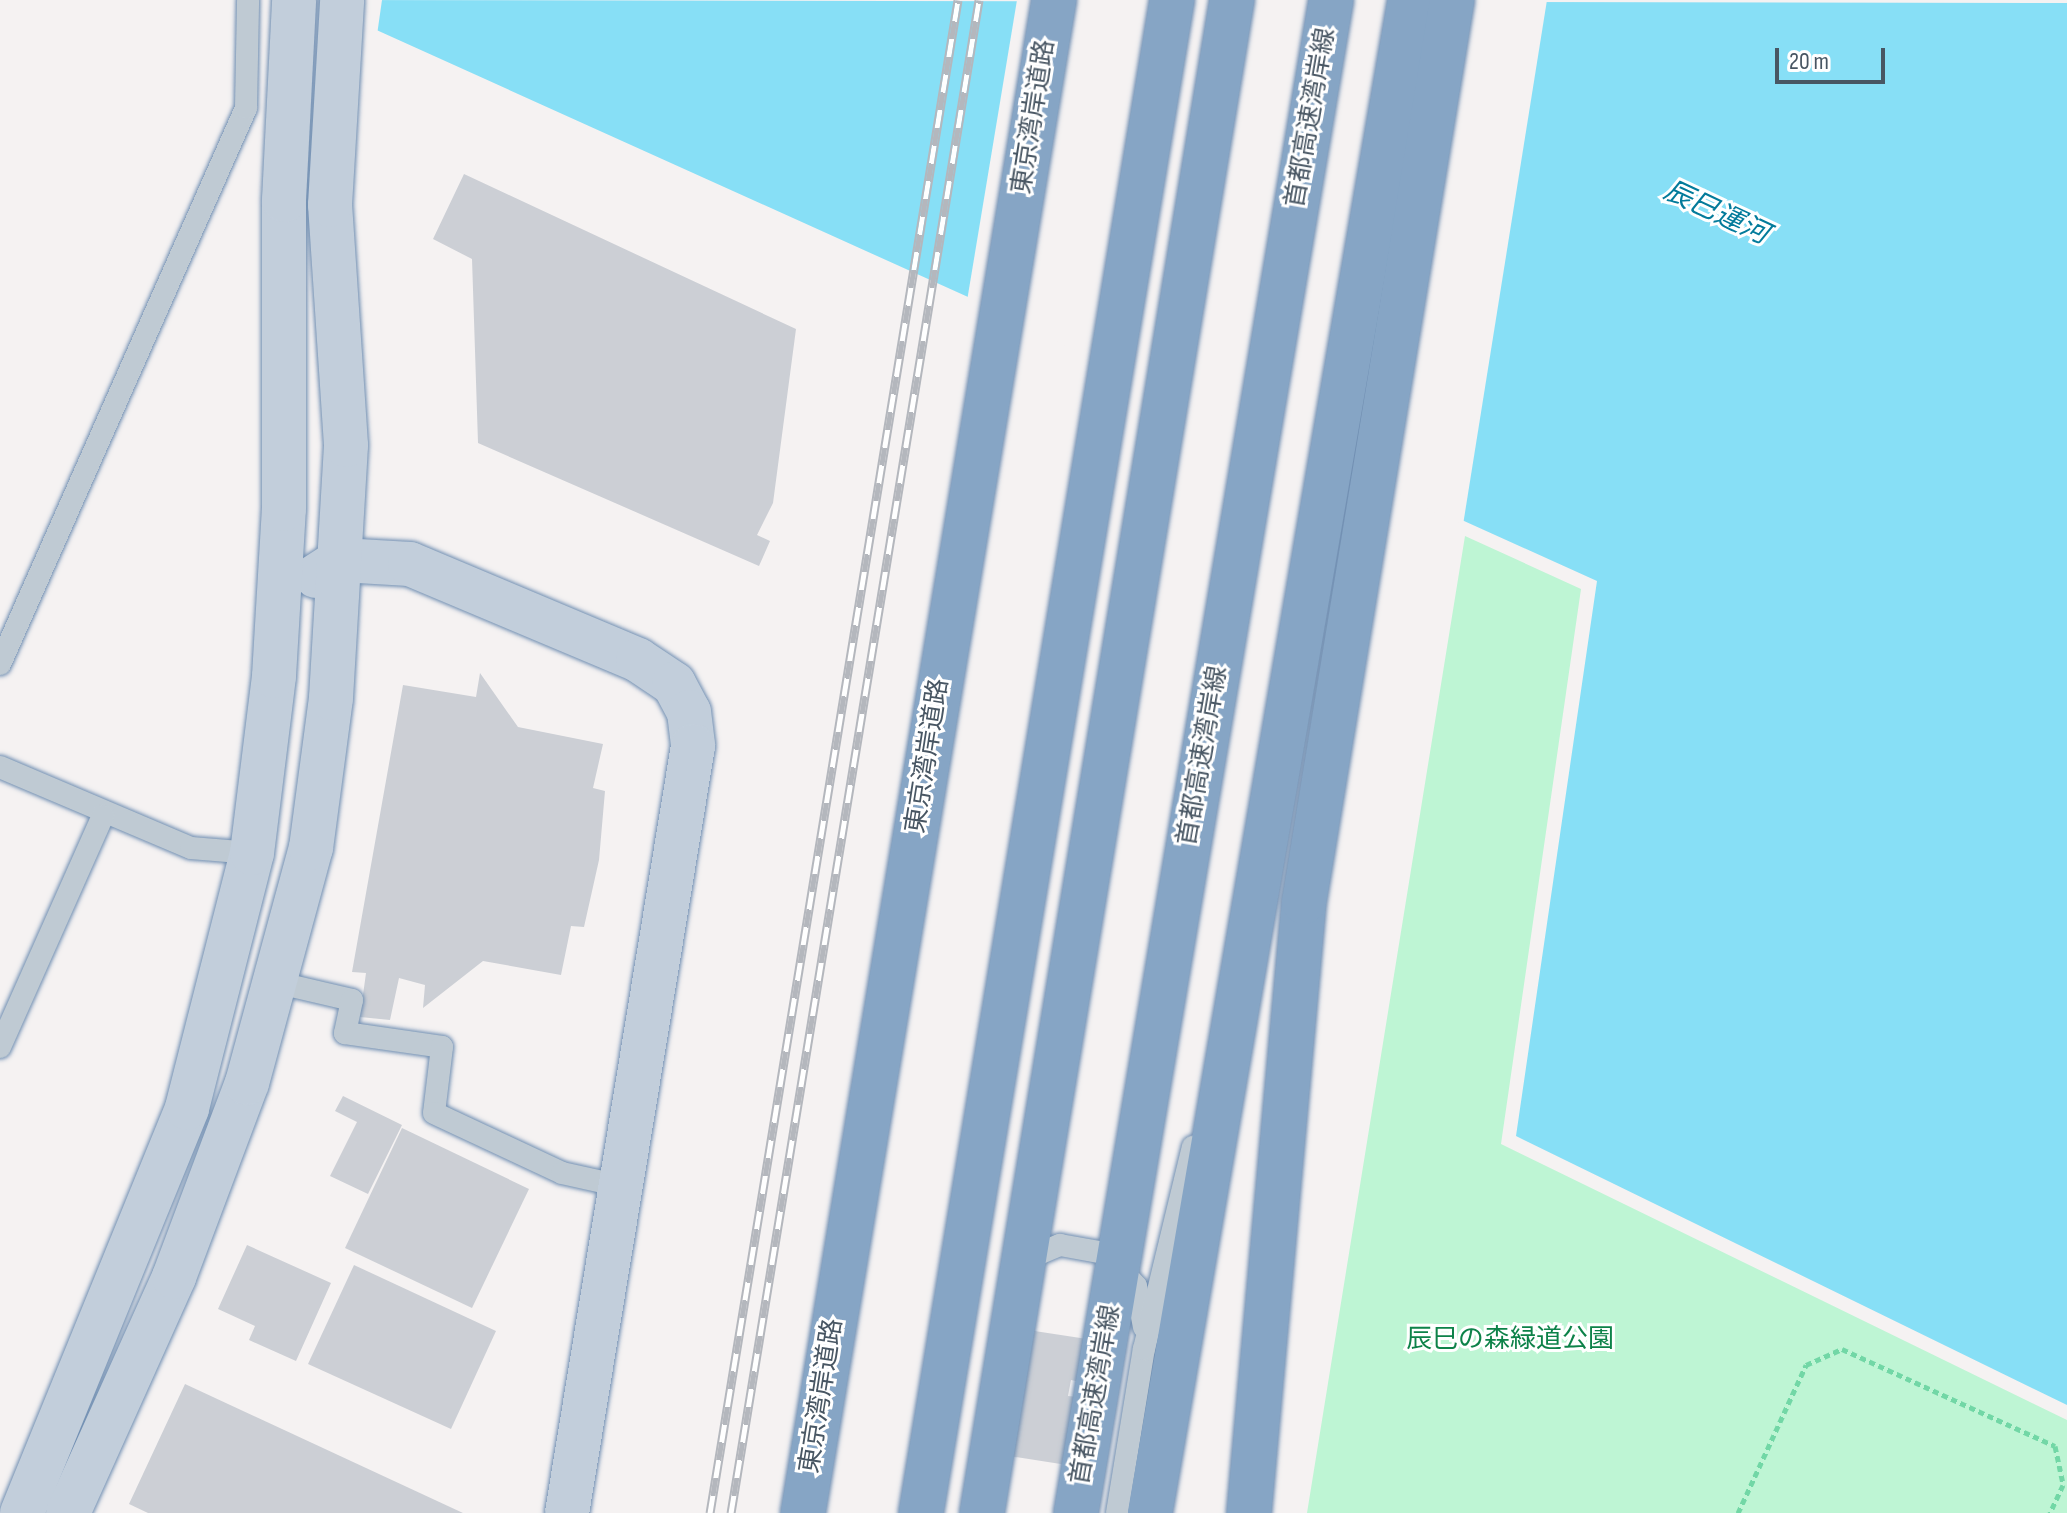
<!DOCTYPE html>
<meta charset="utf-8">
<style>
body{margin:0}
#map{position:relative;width:2067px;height:1513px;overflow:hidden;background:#f5f2f2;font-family:"Sofia Sans Condensed","Noto Sans JP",sans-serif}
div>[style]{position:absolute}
.green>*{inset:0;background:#bef5d4}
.water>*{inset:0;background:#87dff6}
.pier>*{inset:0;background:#f5f2f2}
.building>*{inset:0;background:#cccfd5}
.path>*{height:5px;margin-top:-2.5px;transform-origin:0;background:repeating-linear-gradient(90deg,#72d7a6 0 6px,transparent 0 10px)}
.roads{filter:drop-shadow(0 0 2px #718fb2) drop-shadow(0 0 2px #718fb2)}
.lane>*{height:22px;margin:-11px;padding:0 11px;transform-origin:11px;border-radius:11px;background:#bfcad3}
.secondary>*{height:44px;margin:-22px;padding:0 22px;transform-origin:22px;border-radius:22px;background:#c2cedb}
.highway>*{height:44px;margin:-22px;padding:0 22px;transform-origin:22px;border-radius:22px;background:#86a5c5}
.rail>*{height:9px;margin-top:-4.5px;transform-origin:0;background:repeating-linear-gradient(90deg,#fff 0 18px,#b4b7bd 0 36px);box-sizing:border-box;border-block:2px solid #b4b7bd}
span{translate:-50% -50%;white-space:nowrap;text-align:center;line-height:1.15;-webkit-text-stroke:6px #fff;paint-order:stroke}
.street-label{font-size:26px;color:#485663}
.park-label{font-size:26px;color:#0d8249}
.water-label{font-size:28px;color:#037b9b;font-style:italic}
.scale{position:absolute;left:1775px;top:48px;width:110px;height:36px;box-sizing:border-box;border:4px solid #485663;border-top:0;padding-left:10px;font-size:24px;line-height:28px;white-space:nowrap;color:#485663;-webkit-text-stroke:6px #fff;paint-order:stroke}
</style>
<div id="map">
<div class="green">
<i style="clip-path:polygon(1465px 536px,1581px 589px,1501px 1144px,2067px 1420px,2067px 1513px,1307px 1513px)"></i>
</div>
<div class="water">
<i style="clip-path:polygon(310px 0,2067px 3px,2067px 1405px,1516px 1136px,1597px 581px)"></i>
</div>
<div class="pier">
<i style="clip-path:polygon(306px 0,382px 0,377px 35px,309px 4px)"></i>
<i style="clip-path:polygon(1017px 0,1547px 0,1463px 525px,967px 301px)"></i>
</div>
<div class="building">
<i style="clip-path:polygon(464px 174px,796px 329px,773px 503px,757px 535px,770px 541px,759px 566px,478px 443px,472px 259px,433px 239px)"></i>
<i style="clip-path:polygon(480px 673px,518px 727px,603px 744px,593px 788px,605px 791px,599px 860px,584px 927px,571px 926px,561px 975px,483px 961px,423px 1008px,425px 985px,399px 978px,390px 1020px,360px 1017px,366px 973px,352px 972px,403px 685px,476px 697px)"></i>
<i style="clip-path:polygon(343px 1096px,402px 1125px,368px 1194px,330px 1176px,357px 1122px,335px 1111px)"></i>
<i style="clip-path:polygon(402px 1128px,529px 1189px,472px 1308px,345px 1248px)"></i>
<i style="clip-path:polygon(247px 1245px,331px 1283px,296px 1361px,249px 1340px,255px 1326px,218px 1309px)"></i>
<i style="clip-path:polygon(354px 1265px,496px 1331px,451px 1429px,308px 1364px)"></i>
<i style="clip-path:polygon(1028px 1330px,1087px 1339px,1080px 1382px,1071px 1380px,1068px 1396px,1078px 1397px,1067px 1465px,996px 1454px)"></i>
<i style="clip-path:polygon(185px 1384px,463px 1513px,148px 1513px,129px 1504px)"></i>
</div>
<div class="path">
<i style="left:1738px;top:1513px;width:163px;rotate:-65.3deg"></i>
<i style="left:1806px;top:1365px;width:39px;rotate:-24deg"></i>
<i style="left:1842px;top:1349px;width:234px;rotate:24.5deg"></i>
<i style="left:2055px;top:1446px;width:40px;rotate:78deg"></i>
<i style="left:2063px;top:1485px;width:31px;rotate:115deg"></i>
</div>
<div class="roads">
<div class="lane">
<i style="left:0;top:664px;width:608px;rotate:-66.13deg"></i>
<i style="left:246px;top:108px;width:108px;rotate:-88.9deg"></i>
<i style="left:0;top:767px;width:207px;rotate:23deg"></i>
<i style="left:191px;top:848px;width:61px;rotate:4.7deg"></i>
<i style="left:279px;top:983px;width:75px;rotate:13.1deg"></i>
<i style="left:352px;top:1000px;width:34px;rotate:102deg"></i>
<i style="left:345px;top:1033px;width:98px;rotate:8.2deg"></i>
<i style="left:442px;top:1047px;width:66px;rotate:96.9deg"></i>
<i style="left:434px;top:1113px;width:141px;rotate:25.1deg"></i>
<i style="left:562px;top:1173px;width:60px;rotate:12.4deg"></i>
<i style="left:0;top:1047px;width:253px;rotate:-66deg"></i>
<i style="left:1024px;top:1260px;width:39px;rotate:-23deg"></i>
<i style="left:1060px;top:1245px;width:46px;rotate:10.1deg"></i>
<i style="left:1105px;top:1253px;width:45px;rotate:46.8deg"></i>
<i style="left:1136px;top:1286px;width:42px;rotate:79deg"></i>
<i style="left:1117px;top:1513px;width:166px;rotate:-80.7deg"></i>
<i style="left:1144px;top:1349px;width:208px;rotate:-76.4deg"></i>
</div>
<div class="secondary">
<i style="left:316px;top:576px;width:30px;rotate:-33deg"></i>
<i style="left:341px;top:560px;width:69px;rotate:3.3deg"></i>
<i style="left:410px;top:564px;width:247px;rotate:22.8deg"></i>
<i style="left:638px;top:660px;width:43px;rotate:33.7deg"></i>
<i style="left:674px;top:684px;width:32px;rotate:62deg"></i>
<i style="left:689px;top:712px;width:34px;rotate:83deg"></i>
<i style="left:693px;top:746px;width:777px;rotate:99.33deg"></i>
<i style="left:22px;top:1513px;width:437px;rotate:-67.8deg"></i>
<i style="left:187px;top:1108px;width:263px;rotate:-75.7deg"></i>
<i style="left:252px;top:853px;width:178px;rotate:-82.9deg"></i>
<i style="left:274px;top:676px;width:167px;rotate:-86.6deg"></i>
<i style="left:284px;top:509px;width:309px;rotate:-90deg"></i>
<i style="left:284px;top:200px;width:200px;rotate:-87.1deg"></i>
<i style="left:68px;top:1513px;width:259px;rotate:-65.8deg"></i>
<i style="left:174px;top:1277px;width:207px;rotate:-69.4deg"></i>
<i style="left:247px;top:1083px;width:244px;rotate:-74.8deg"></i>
<i style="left:311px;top:848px;width:151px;rotate:-82.4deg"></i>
<i style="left:331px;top:698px;width:253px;rotate:-86.6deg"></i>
<i style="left:346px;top:445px;width:241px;rotate:-93.8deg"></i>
<i style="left:330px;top:205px;width:205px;rotate:-86.6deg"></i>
</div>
<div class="highway">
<i style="left:803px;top:1513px;width:1534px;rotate:-80.58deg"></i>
<i style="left:921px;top:1513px;width:1534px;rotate:-80.58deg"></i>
<i style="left:982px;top:1513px;width:1534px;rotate:-80.62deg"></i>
<i style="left:1076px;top:1513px;width:1534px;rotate:-80.43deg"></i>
<i style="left:1150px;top:1513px;width:1535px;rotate:-80.25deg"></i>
<i style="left:1249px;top:1513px;width:613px;rotate:-84.86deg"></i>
<i style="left:1304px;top:902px;width:914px;rotate:-80.68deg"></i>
</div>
</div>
<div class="rail">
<i style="left:710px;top:1513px;width:1533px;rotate:-80.69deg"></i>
<i style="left:731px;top:1513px;width:1533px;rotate:-80.69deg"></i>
</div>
<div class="street-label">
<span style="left:1034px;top:117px;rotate:-81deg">東京湾岸道路</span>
<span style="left:1311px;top:118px;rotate:-80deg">首都高速湾岸線</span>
<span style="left:928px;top:756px;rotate:-81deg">東京湾岸道路</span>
<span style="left:1203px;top:756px;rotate:-80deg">首都高速湾岸線</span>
<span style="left:1096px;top:1395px;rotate:-80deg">首都高速湾岸線</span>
<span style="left:822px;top:1396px;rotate:-81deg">東京湾岸道路</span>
</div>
<div class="park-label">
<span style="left:1510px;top:1340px">辰巳の森緑道公園</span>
</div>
<div class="water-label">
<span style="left:1716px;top:213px;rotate:25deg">辰巳運河</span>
</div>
<div class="scale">20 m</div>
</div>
